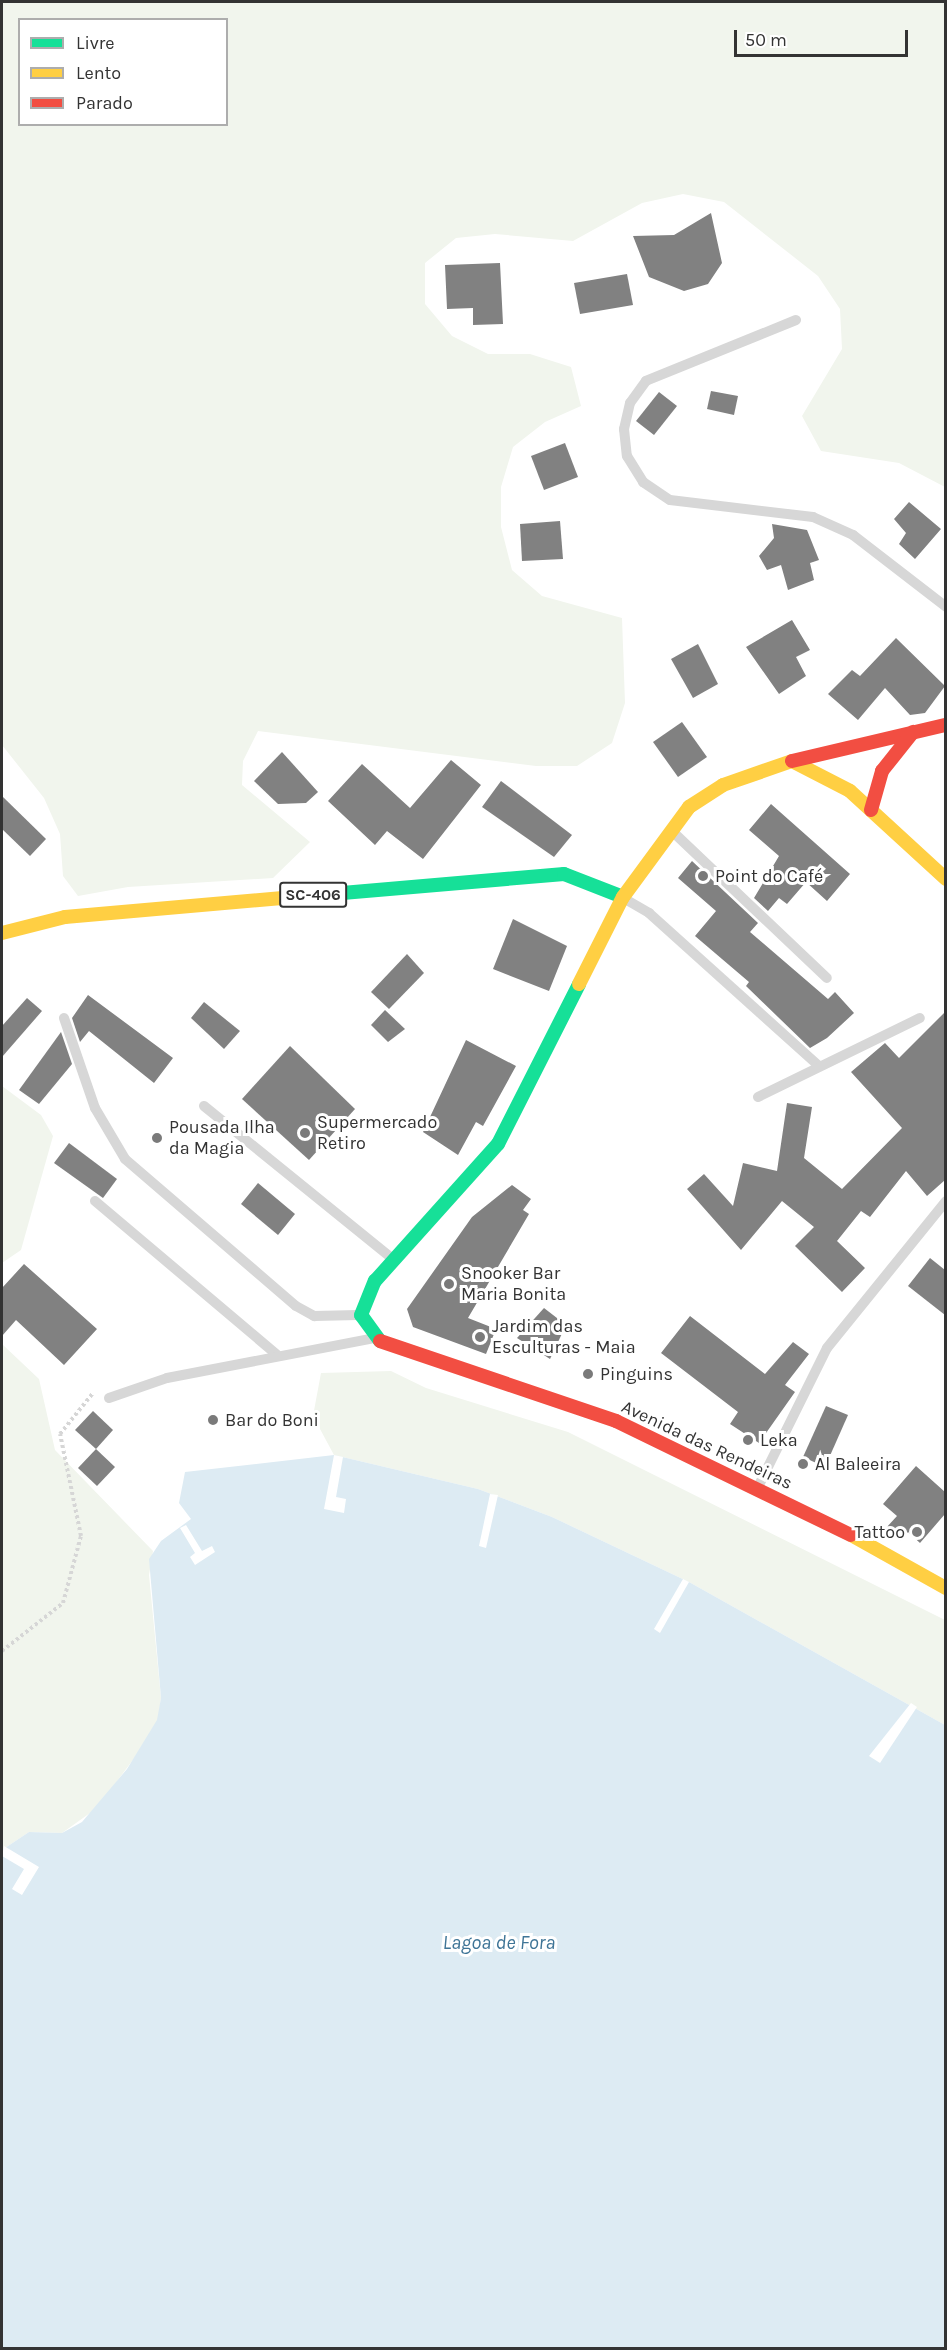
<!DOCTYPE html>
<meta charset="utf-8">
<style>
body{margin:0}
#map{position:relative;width:947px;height:2350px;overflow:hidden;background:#fff;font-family:Karla,sans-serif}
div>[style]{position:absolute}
.green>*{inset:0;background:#f1f5ed}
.water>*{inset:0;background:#ddebf3}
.pier>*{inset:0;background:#fff}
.building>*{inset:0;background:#818181}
.path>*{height:4px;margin-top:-2px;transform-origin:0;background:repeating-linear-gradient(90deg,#d6d6d6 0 3px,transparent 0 6px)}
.lane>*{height:10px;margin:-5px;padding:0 5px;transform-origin:5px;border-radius:5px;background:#d7d7d7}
.fast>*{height:14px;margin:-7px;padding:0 7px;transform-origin:7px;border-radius:7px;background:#16e098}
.slow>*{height:14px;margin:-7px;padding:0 7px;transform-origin:7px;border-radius:7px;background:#ffcf43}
.jam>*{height:14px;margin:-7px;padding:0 7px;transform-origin:7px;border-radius:7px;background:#f24e42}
.dots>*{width:16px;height:16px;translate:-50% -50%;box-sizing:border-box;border:3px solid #fff;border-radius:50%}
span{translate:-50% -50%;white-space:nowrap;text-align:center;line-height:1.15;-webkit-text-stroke:6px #fff;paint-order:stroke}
.shield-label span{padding:2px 4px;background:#fff;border:2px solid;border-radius:4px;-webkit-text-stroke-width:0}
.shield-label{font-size:16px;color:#333;font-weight:700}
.poi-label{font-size:18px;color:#333}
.left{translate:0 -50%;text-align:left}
.right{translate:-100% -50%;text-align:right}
.street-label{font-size:18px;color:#333}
.water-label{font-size:20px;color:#3f7597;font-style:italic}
.frame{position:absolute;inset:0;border:3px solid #333;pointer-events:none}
.legend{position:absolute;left:18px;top:18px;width:210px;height:108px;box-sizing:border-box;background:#fff;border:2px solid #adadad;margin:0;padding:8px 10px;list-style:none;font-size:18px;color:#333}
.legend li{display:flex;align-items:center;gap:12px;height:30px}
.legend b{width:30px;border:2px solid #adadad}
.scale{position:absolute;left:734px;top:30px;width:174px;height:27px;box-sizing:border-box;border:3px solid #333;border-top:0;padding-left:8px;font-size:18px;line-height:21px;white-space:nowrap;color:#333;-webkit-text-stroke:4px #fff;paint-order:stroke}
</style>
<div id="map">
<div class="green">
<i style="clip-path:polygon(evenodd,2px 2px,945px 2px,945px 487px,899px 463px,821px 451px,802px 416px,842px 349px,840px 309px,818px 276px,724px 202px,683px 194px,642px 203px,573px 241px,495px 234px,456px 238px,425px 263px,425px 304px,452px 336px,488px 354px,530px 354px,571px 367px,581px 406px,545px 422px,513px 447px,501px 487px,501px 527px,512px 570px,542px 596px,622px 618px,625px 703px,612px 743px,577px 766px,536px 766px,258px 731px,243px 761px,242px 785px,310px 842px,273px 878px,128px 887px,78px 896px,63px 876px,60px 834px,44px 798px,2px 745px,2px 2px,20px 20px,226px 20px,226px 124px,20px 124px,20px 20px)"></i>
<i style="clip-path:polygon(2px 1086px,41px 1115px,53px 1136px,21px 1250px,2px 1263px)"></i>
<i style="clip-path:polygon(2px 1344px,39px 1379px,55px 1450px,153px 1551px,149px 1575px,161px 1698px,158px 1720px,144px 1745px,97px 1808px,62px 1833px,29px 1832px,2px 1850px)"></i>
<i style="clip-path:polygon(391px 1371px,426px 1388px,568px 1432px,945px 1620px,945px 1725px,689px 1582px,552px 1517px,478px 1489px,334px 1455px,313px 1416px,321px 1373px)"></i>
</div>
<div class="water">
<i style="clip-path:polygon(334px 1455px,478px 1489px,552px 1517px,689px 1582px,945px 1725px,945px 2348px,2px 2348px,2px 1850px,29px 1832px,62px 1833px,82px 1822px,127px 1769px,157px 1720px,161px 1698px,149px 1559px,161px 1541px,191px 1519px,179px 1503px,185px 1472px)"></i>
</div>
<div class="pier">
<i style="clip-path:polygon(334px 1455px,343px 1457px,336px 1497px,346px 1499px,344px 1513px,324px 1509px)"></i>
<i style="clip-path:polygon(490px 1494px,498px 1495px,486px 1548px,479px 1546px)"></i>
<i style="clip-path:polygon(186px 1525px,202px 1551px,212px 1546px,215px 1552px,195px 1565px,190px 1557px,195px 1553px,180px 1528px)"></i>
<i style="clip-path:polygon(683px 1579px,689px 1582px,660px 1633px,654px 1629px)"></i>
<i style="clip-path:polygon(911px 1703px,917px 1707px,880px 1763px,869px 1756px)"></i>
<i style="clip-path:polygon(4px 1846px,39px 1867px,22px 1895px,12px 1889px,24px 1869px,2px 1856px)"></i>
</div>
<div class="building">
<i style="clip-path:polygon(711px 213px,722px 263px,708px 284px,684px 291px,649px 277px,633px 236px,674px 235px)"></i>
<i style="clip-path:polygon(500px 263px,503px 324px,473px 325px,473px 308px,447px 309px,445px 265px)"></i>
<i style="clip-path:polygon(627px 274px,633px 305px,580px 314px,574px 283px)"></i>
<i style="clip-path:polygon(711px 391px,738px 396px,734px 415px,707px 409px)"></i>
<i style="clip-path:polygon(659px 392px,677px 406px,654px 435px,636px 421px)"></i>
<i style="clip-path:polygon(565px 443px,578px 477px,544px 490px,531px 456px)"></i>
<i style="clip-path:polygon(909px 502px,941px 529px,915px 559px,899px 544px,906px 533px,894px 519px)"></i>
<i style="clip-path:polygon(560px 521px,563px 559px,522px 561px,520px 524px)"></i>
<i style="clip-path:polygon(772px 524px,807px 530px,819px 560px,810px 563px,814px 580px,788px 590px,781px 565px,767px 570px,759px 556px,774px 538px)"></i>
<i style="clip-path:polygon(792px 620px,810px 650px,796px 657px,806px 676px,779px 694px,746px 647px)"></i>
<i style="clip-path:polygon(896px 638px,945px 686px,925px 713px,910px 715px,885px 688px,858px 720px,828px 694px,852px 670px,860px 676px)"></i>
<i style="clip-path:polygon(698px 644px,718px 684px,693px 698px,671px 659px)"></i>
<i style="clip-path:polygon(682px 722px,707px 757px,678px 777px,653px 742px)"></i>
<i style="clip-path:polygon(282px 752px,318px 792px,306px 803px,278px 804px,254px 781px)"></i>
<i style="clip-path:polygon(451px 760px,481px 785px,423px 859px,387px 831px,375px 845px,328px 801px,362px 764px,410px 808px)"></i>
<i style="clip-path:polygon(501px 781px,572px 835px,554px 857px,482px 807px)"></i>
<i style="clip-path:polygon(2px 796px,46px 839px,30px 856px,2px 829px)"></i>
<i style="clip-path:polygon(771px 804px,850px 874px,827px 901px,806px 882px,787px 904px,779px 898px,768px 911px,754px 898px,779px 856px,749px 830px)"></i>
<i style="clip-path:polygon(692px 861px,758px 923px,750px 932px,828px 999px,835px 992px,854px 1013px,827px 1038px,810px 1048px,746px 986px,749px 982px,695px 936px,716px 911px,678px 878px)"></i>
<i style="clip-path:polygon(513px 919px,567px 946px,549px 991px,493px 969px)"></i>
<i style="clip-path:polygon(407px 954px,424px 973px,389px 1009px,371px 992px)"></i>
<i style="clip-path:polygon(88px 995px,173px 1058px,154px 1083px,89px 1031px,80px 1042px,72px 1018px)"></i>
<i style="clip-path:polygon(27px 998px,42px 1011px,2px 1057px,2px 1026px)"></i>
<i style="clip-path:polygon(204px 1002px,240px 1031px,224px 1049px,191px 1018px)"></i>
<i style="clip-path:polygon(385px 1010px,405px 1029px,388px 1042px,371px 1025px)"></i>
<i style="clip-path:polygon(945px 1012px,945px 1180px,927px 1196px,906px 1171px,870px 1217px,861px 1211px,837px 1241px,865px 1268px,842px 1292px,795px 1246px,814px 1227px,782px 1201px,741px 1250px,687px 1189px,704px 1174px,733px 1206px,743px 1163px,777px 1171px,787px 1103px,812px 1107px,804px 1158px,842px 1189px,902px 1128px,851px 1072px,885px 1043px,899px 1058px)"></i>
<i style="clip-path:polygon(61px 1032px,72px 1064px,39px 1104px,19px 1090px)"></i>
<i style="clip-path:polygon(466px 1040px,516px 1066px,483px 1126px,476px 1122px,458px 1155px,423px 1132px)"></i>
<i style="clip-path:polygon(290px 1046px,355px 1109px,309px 1160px,242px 1099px)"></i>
<i style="clip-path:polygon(69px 1143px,117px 1179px,103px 1198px,54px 1163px)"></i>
<i style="clip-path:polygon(258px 1183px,295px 1214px,278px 1235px,241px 1204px)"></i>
<i style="clip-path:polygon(512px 1185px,531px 1199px,523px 1210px,529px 1214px,468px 1318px,496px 1329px,486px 1354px,413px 1327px,407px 1309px,472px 1217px)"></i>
<i style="clip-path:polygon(930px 1258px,945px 1270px,945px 1315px,908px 1286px)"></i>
<i style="clip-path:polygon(24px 1264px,97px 1329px,64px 1365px,16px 1320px,2px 1336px,2px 1288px)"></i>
<i style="clip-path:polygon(544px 1308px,566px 1325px,550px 1359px,517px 1338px)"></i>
<i style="clip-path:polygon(690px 1316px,765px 1374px,793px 1342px,809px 1354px,785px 1385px,795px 1392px,759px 1443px,730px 1424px,738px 1412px,661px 1353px)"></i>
<i style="clip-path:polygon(826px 1406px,848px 1415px,825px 1467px,803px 1457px)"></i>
<i style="clip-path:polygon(93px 1411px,113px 1430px,96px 1449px,75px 1430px)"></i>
<i style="clip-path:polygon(96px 1449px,115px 1467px,97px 1486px,78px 1468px)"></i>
<i style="clip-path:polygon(916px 1466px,945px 1492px,945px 1514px,920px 1543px,908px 1532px,900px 1541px,886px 1528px,897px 1516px,883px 1504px)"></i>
</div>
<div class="path">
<i style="left:2px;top:1651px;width:78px;rotate:-38.2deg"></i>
<i style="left:63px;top:1603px;width:69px;rotate:-75deg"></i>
<i style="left:81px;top:1536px;width:104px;rotate:-101.6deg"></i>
<i style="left:60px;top:1434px;width:53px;rotate:-51.2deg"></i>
</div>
<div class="lane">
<i style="left:796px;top:320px;width:162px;rotate:157.9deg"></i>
<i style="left:646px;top:381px;width:27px;rotate:126deg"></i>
<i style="left:630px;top:403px;width:27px;rotate:103deg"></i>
<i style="left:624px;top:429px;width:27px;rotate:84deg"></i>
<i style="left:627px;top:456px;width:31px;rotate:58deg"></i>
<i style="left:643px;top:482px;width:32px;rotate:34deg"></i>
<i style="left:670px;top:500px;width:144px;rotate:6.8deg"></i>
<i style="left:813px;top:517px;width:44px;rotate:24.2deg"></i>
<i style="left:853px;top:535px;width:118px;rotate:37.7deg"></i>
<i style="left:673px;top:832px;width:212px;rotate:43.5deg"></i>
<i style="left:625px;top:899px;width:28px;rotate:30deg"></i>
<i style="left:649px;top:913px;width:227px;rotate:42deg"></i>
<i style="left:64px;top:1018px;width:95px;rotate:71deg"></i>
<i style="left:95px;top:1108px;width:59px;rotate:59.5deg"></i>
<i style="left:125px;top:1159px;width:225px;rotate:40.7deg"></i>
<i style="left:296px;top:1306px;width:21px;rotate:29deg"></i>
<i style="left:314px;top:1316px;width:44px;rotate:-1.3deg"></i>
<i style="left:758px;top:1097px;width:180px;rotate:-26deg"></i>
<i style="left:204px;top:1106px;width:242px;rotate:39deg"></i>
<i style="left:95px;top:1201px;width:238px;rotate:40.2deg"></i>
<i style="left:109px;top:1398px;width:61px;rotate:-19deg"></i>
<i style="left:167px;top:1378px;width:207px;rotate:-10.9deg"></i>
<i style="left:757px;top:1489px;width:157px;rotate:-63.6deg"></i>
<i style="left:827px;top:1348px;width:189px;rotate:-51deg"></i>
</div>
<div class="fast">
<i style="left:319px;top:895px;width:246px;rotate:-4.9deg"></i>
<i style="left:564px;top:874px;width:63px;rotate:21.3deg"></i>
<i style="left:380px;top:1341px;width:32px;rotate:-126deg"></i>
<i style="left:361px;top:1315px;width:37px;rotate:-68deg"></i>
<i style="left:375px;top:1281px;width:184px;rotate:-48.1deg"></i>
<i style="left:498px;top:1144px;width:179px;rotate:-63.1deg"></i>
</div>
<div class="slow">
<i style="left:2px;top:933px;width:65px;rotate:-14.3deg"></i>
<i style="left:65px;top:917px;width:255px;rotate:-5deg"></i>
<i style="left:579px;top:984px;width:97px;rotate:-63.2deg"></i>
<i style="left:623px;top:897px;width:112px;rotate:-53.7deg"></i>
<i style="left:689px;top:807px;width:40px;rotate:-32.9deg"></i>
<i style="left:723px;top:785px;width:73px;rotate:-19.2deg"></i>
<i style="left:792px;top:761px;width:65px;rotate:27.3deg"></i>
<i style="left:850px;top:791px;width:130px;rotate:42.5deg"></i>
<i style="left:851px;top:1535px;width:109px;rotate:29.2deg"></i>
</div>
<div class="jam">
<i style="left:792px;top:761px;width:158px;rotate:-13.2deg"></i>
<i style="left:871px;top:810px;width:41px;rotate:-74.2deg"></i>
<i style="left:882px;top:771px;width:50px;rotate:-51.5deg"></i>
<i style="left:380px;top:1341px;width:249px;rotate:18.7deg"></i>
<i style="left:616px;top:1421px;width:261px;rotate:25.9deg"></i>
</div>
<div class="dots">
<i style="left:703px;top:876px;background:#7a7a7a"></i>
<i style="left:305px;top:1133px;background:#7a7a7a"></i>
<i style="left:157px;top:1138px;background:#7a7a7a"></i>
<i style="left:449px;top:1284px;background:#7a7a7a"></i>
<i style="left:480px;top:1337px;background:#7a7a7a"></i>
<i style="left:588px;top:1374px;background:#7a7a7a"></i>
<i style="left:213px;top:1420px;background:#7a7a7a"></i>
<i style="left:748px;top:1440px;background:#7a7a7a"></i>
<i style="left:803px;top:1464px;background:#7a7a7a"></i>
<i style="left:917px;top:1532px;background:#7a7a7a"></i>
</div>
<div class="shield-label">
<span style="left:313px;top:895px">SC-406</span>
</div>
<div class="poi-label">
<span class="left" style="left:715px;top:876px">Point do Café</span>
<span class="left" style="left:317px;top:1133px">Supermercado<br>Retiro</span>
<span class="left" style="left:169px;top:1138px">Pousada Ilha<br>da Magia</span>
<span class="left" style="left:461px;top:1284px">Snooker Bar<br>Maria Bonita</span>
<span class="left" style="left:492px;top:1337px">Jardim das<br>Esculturas - Maia</span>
<span class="left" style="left:600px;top:1374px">Pinguins</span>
<span class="left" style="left:225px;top:1420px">Bar do Boni</span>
<span class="left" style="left:760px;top:1440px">Leka</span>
<span class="left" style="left:815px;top:1464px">Al Baleeira</span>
<span class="right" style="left:905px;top:1532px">Tattoo</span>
</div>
<div class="street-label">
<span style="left:707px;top:1445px;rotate:25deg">Avenida das Rendeiras</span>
</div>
<div class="water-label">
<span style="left:499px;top:1942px">Lagoa de Fora</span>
</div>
<div class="frame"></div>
<ul class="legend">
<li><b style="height:8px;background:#16e098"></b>Livre</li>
<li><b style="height:8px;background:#ffcf43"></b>Lento</li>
<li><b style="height:8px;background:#f24e42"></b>Parado</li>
</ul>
<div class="scale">50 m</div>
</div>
